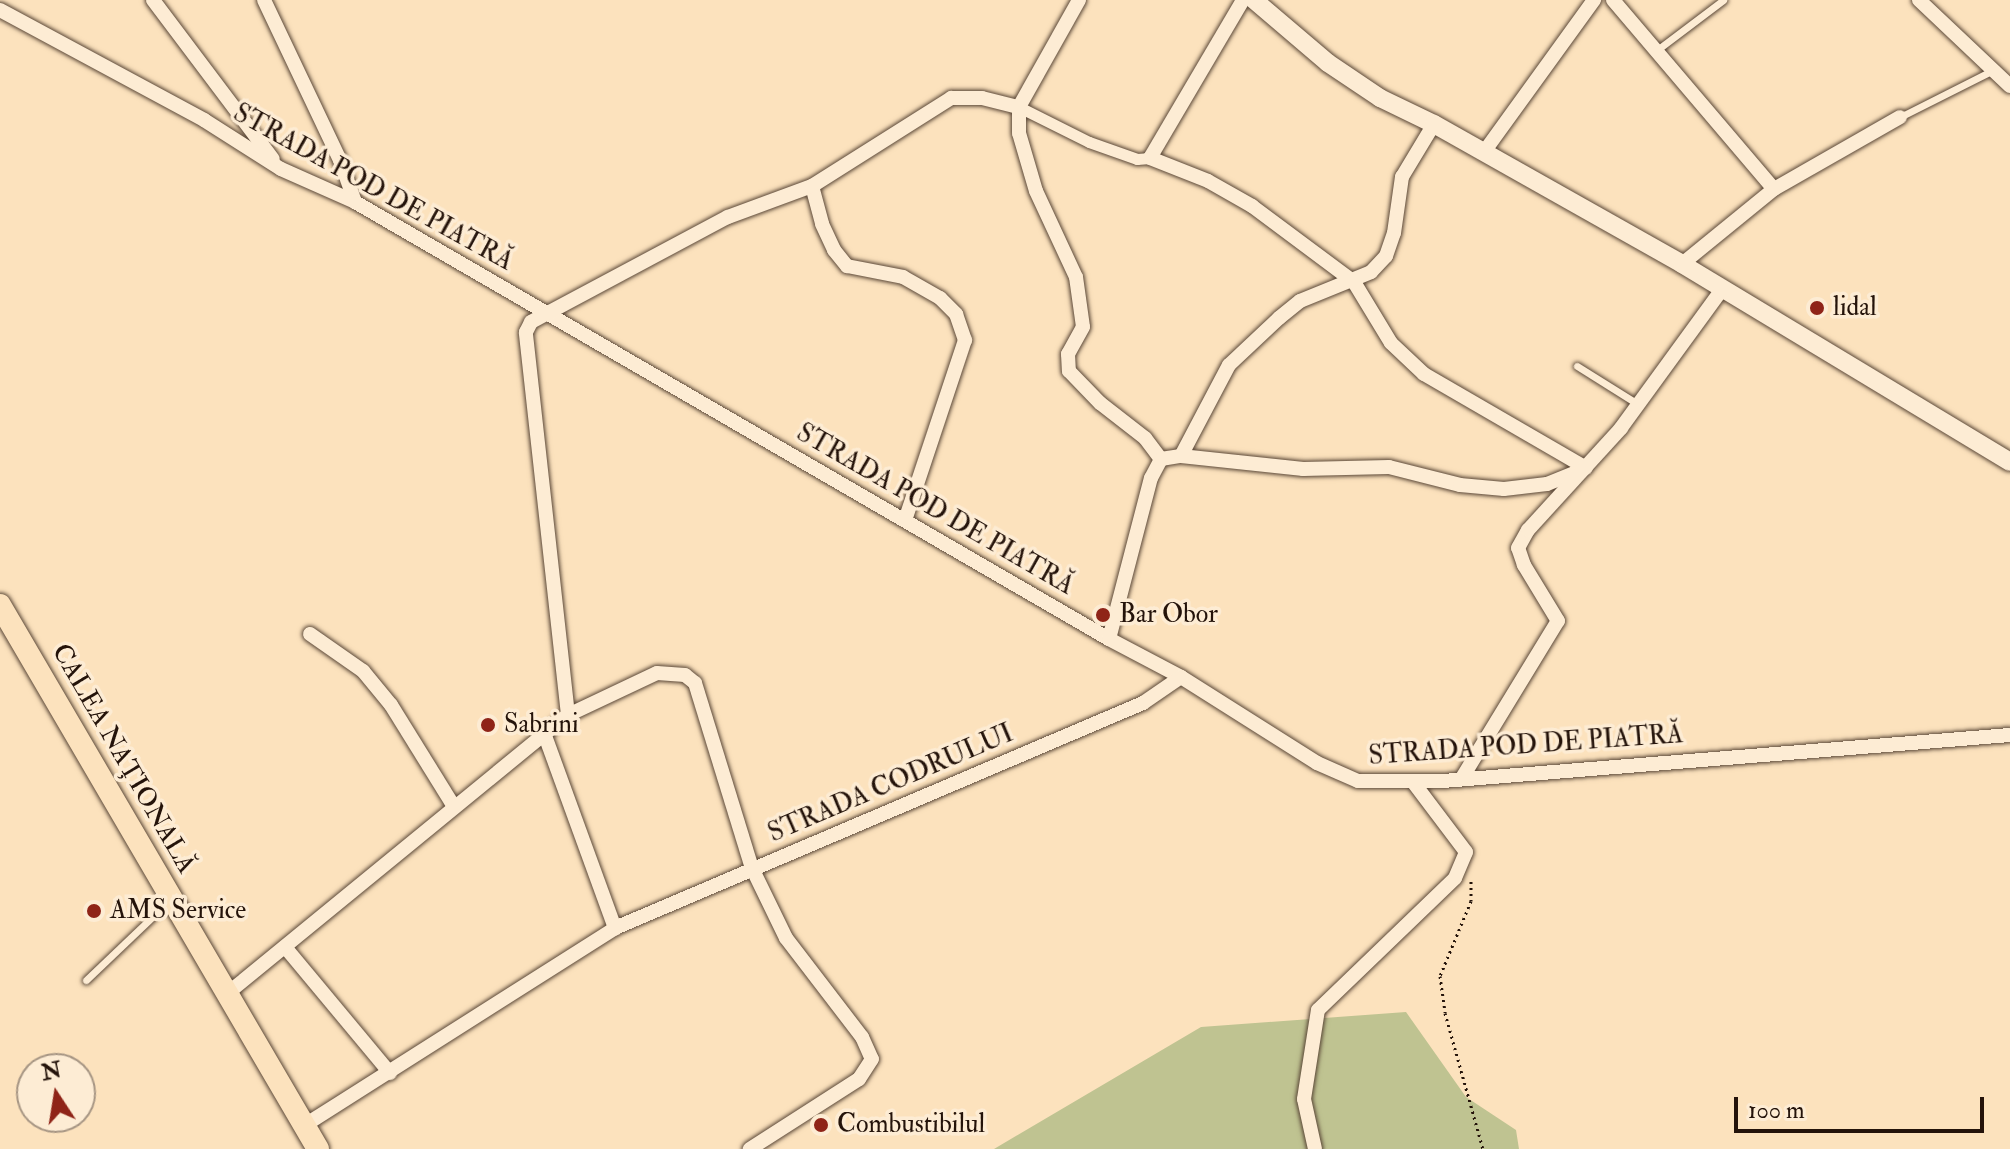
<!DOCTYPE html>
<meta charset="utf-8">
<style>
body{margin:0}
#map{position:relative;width:2010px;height:1149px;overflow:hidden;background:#fce2bd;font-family:"IM FELL Double Pica",serif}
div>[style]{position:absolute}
.green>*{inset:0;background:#bfc391}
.path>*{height:3px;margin-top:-1.5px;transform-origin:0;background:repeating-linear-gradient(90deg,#24130a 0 2px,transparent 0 6px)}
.roads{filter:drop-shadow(0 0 2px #5a4737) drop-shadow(0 0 2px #5a4737)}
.service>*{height:7px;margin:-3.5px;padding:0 3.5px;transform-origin:3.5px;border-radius:3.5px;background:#fdecd4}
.pedestrian>*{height:11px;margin:-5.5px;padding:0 5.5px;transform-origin:5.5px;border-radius:5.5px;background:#fdecd4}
.minor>*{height:14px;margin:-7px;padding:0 7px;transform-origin:7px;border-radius:7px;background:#fdecd4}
.tertiary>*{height:18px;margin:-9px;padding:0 9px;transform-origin:9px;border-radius:9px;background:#fdecd4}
.primary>*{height:22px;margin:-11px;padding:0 11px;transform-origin:11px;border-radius:11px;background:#fce2bd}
.dots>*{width:22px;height:22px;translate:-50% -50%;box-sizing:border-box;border:4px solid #fdecd4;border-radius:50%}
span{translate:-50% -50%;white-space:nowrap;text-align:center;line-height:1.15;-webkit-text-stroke:7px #fdecd4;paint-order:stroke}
.street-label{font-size:26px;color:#24130a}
.poi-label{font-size:26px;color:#24130a}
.left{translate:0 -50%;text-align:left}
.north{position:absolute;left:16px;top:1053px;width:80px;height:80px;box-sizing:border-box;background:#fdecd4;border:2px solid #a69583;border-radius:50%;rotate:348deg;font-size:22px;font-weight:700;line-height:32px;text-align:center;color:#24130a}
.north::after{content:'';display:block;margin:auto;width:28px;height:36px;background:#8f2418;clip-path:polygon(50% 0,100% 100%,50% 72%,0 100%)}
.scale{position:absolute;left:1734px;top:1097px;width:250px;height:36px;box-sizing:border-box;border:4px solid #24130a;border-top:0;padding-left:10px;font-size:24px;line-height:28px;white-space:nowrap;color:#24130a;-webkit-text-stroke:6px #fdecd4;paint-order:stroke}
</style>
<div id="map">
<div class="green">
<i style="clip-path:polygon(1406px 1012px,1466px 1097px,1516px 1130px,1519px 1149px,994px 1149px,1201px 1027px)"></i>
</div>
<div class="path">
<i style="left:1471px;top:881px;width:20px;rotate:90deg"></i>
<i style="left:1471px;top:901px;width:81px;rotate:112.5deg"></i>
<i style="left:1440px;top:976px;width:37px;rotate:82deg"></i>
<i style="left:1445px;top:1013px;width:141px;rotate:74.4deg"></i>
</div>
<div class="roads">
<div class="service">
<i style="left:1657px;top:50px;width:83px;rotate:-37.1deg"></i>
<i style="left:1900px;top:117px;width:102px;rotate:-26.8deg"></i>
<i style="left:1577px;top:366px;width:70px;rotate:32.1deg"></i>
<i style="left:86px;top:980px;width:115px;rotate:-43.6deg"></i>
</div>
<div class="pedestrian">
<i style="left:1019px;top:107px;width:78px;rotate:26.6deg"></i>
<i style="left:1089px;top:142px;width:51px;rotate:19.5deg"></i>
<i style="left:1137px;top:159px;width:13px;rotate:-4deg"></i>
</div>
<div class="minor">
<i style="left:153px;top:0;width:199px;rotate:53deg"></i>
<i style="left:264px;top:0;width:177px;rotate:64.6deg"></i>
<i style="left:340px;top:160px;width:45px;rotate:70.3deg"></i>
<i style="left:1079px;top:0;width:123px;rotate:119.3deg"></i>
<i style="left:1019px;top:107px;width:26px;rotate:90deg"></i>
<i style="left:1019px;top:133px;width:60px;rotate:73.7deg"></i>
<i style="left:1036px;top:191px;width:95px;rotate:65.1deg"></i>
<i style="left:1076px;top:277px;width:50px;rotate:82deg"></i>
<i style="left:1083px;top:327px;width:31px;rotate:119deg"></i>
<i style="left:1068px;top:354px;width:17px;rotate:87deg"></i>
<i style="left:1069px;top:371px;width:45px;rotate:45.9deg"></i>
<i style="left:1100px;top:403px;width:57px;rotate:37.9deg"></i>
<i style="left:1145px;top:438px;width:26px;rotate:53deg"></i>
<i style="left:1243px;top:0;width:183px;rotate:120.5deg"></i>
<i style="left:1150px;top:158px;width:62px;rotate:21.6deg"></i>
<i style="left:1208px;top:181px;width:51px;rotate:29.6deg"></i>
<i style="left:1252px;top:206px;width:127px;rotate:36.7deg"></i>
<i style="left:1354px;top:282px;width:71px;rotate:58.8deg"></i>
<i style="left:1391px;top:343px;width:45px;rotate:43.2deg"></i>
<i style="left:1424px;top:374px;width:187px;rotate:30.1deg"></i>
<i style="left:1613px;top:0;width:248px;rotate:49.6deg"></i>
<i style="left:1919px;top:0;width:125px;rotate:43.4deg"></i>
<i style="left:0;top:10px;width:232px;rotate:28.3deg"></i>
<i style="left:204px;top:120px;width:91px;rotate:32.5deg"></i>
<i style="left:281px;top:169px;width:81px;rotate:24deg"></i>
<i style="left:355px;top:202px;width:871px;rotate:30.1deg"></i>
<i style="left:1109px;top:639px;width:81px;rotate:27.8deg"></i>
<i style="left:1181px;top:677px;width:161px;rotate:32.3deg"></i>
<i style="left:1317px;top:763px;width:45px;rotate:23.7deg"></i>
<i style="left:1358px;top:781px;width:85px"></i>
<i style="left:1443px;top:781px;width:569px;rotate:-4.64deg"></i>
<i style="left:1484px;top:152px;width:188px;rotate:-54.1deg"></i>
<i style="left:812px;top:186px;width:39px;rotate:75deg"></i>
<i style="left:822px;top:224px;width:29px;rotate:65deg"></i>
<i style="left:834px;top:250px;width:21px;rotate:51deg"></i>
<i style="left:847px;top:266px;width:57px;rotate:11.1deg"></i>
<i style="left:903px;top:277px;width:43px;rotate:29.6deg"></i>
<i style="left:940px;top:298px;width:23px;rotate:45deg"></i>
<i style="left:956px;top:314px;width:28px;rotate:71deg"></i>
<i style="left:965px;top:340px;width:190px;rotate:108.4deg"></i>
<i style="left:1682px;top:264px;width:119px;rotate:-39.2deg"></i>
<i style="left:1774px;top:189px;width:145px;rotate:-29.7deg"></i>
<i style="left:1181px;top:456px;width:123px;rotate:6.1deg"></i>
<i style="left:1303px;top:469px;width:86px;rotate:-1.3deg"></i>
<i style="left:1389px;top:467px;width:73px;rotate:14.2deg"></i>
<i style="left:1460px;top:485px;width:44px;rotate:5.2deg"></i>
<i style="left:1504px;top:489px;width:43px;rotate:-6.6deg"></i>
<i style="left:1547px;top:484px;width:38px;rotate:-22deg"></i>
<i style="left:310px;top:634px;width:65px;rotate:34.9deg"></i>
<i style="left:363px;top:671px;width:44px;rotate:50.5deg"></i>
<i style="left:391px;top:705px;width:118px;rotate:58.2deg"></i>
<i style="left:1109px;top:639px;width:166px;rotate:-75.4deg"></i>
<i style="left:1151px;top:478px;width:21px;rotate:-62deg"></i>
<i style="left:1161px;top:459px;width:20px;rotate:-9deg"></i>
<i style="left:1181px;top:456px;width:103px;rotate:-62.2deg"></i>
<i style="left:1229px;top:365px;width:69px;rotate:-43.2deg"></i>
<i style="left:1279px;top:318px;width:27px;rotate:-39deg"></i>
<i style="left:1300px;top:301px;width:77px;rotate:-22.2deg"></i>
<i style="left:1371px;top:272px;width:22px;rotate:-47deg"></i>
<i style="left:1386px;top:256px;width:24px;rotate:-71deg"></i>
<i style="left:1394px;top:233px;width:57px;rotate:-81.9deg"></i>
<i style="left:1402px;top:177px;width:62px;rotate:-58.9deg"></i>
<i style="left:568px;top:715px;width:98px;rotate:-25.3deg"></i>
<i style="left:657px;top:673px;width:28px;rotate:4deg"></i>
<i style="left:685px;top:675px;width:13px;rotate:39deg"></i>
<i style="left:695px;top:683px;width:194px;rotate:72.9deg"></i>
<i style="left:752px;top:868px;width:78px;rotate:64.1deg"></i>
<i style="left:786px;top:938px;width:125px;rotate:52.5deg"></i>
<i style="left:862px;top:1037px;width:24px;rotate:66deg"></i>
<i style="left:872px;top:1059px;width:24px;rotate:123deg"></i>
<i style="left:859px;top:1079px;width:130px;rotate:147.3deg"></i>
<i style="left:544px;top:733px;width:208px;rotate:70deg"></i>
<i style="left:1462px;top:778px;width:184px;rotate:-58.6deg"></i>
<i style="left:1558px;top:621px;width:66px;rotate:-121.3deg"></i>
<i style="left:1524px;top:565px;width:18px;rotate:-109deg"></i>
<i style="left:1518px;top:548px;width:21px;rotate:-61deg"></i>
<i style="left:1528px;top:530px;width:138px;rotate:-47.6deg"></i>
<i style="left:1621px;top:428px;width:170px;rotate:-53.9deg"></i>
<i style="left:285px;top:947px;width:164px;rotate:50.2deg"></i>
<i style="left:228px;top:993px;width:439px;rotate:-39.3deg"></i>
<i style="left:568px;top:715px;width:385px;rotate:-96.3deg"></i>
<i style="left:526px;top:332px;width:11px;rotate:-63deg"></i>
<i style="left:531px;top:322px;width:223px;rotate:-28.1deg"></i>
<i style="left:728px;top:217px;width:90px;rotate:-20.3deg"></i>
<i style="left:812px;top:186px;width:165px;rotate:-32.3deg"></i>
<i style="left:951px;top:98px;width:31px"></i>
<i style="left:982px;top:98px;width:38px;rotate:14deg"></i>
<i style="left:305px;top:1125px;width:367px;rotate:-32.4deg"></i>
<i style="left:615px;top:928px;width:574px;rotate:-23.08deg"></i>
<i style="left:1143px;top:703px;width:46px;rotate:-34.4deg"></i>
<i style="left:1315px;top:1149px;width:51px;rotate:-102.4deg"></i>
<i style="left:1304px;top:1099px;width:90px;rotate:-81.1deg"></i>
<i style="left:1318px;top:1010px;width:190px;rotate:-43.9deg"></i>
<i style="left:1455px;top:878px;width:28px;rotate:-67deg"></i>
<i style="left:1466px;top:852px;width:88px;rotate:-127.1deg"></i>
</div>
<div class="tertiary">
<i style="left:1254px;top:0;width:97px;rotate:40.4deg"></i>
<i style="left:1328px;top:63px;width:63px;rotate:33.9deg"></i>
<i style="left:1380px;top:98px;width:60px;rotate:25.7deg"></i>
<i style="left:1434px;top:124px;width:285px;rotate:29.4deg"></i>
<i style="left:1682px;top:264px;width:383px;rotate:31.1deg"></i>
</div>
<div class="primary">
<i style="left:0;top:605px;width:630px;rotate:59.69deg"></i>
</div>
</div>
<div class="dots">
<i style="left:1817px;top:308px;background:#8f2418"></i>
<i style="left:1103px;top:615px;background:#8f2418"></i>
<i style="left:488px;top:725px;background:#8f2418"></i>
<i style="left:94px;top:911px;background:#8f2418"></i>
<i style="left:821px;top:1125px;background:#8f2418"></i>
</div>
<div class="street-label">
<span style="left:373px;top:188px;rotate:29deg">STRADA POD DE PIATRĂ</span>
<span style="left:935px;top:510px;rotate:30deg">STRADA POD DE PIATRĂ</span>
<span style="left:1526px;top:746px;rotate:-4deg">STRADA POD DE PIATRĂ</span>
<span style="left:123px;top:759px;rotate:60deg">CALEA NAȚIONALĂ</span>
<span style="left:891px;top:784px;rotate:-23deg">STRADA CODRULUI</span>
</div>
<div class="poi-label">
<span class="left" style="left:1833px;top:308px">lidal</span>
<span class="left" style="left:1119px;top:615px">Bar Obor</span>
<span class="left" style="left:504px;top:725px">Sabrini</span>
<span class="left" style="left:110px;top:911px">AMS Service</span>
<span class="left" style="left:837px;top:1125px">Combustibilul</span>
</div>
<div class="north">N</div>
<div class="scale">100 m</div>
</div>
